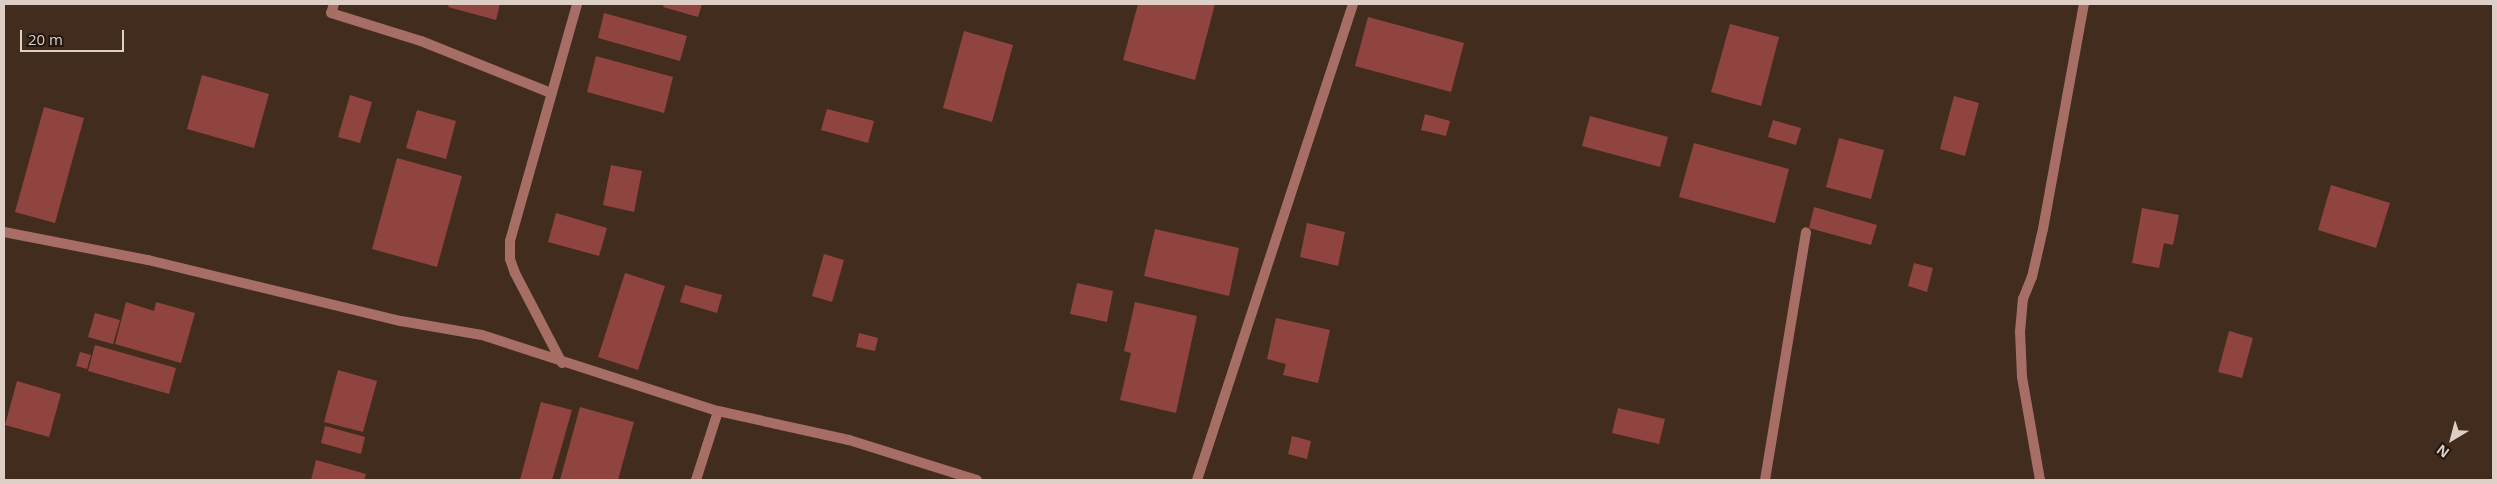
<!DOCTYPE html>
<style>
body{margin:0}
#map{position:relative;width:2497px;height:484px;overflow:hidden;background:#422c1d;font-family:"Open Sans",sans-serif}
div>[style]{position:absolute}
.building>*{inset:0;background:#904440}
.street>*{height:10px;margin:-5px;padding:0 5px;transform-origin:5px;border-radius:5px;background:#a66e65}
span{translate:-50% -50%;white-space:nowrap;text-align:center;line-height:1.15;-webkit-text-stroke:4.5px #211710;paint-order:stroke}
.frame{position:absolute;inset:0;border:5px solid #ddcfc6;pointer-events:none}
.north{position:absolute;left:2427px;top:414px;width:50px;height:50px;-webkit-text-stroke:4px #211710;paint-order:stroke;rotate:217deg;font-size:14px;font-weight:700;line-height:20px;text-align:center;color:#ddcfc6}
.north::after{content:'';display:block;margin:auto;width:18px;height:22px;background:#ddcfc6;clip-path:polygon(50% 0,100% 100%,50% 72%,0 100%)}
.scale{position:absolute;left:20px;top:30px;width:104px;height:22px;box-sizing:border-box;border:2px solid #ddcfc6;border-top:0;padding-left:6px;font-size:15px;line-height:18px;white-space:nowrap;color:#ddcfc6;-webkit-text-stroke:4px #211710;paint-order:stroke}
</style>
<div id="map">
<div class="building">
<i style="clip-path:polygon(449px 4px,500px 4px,496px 20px,448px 7px)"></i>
<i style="clip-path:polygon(664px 4px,702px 4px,698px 17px,663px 7px)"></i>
<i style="clip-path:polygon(1138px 4px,1215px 4px,1195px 80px,1123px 60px)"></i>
<i style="clip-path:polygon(604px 13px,687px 36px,680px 61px,598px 38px)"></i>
<i style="clip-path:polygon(1368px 17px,1464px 43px,1451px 92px,1355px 66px)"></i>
<i style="clip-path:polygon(1730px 24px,1779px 37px,1761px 106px,1711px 92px)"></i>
<i style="clip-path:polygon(964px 31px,1013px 45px,992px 122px,943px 108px)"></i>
<i style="clip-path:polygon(596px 56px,673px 77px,664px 113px,587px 92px)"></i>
<i style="clip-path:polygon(202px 75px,269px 94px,254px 148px,187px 129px)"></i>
<i style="clip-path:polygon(350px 95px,372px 102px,360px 143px,338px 137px)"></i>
<i style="clip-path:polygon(1954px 96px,1979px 103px,1965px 156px,1940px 149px)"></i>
<i style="clip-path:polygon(44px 107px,84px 118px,55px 223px,15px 212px)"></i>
<i style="clip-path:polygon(827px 109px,874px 121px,868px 143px,821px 130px)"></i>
<i style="clip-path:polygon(417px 110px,456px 121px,446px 159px,406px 148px)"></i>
<i style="clip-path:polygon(1425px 114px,1450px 121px,1446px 136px,1421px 130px)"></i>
<i style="clip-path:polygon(1590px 116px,1668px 137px,1660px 167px,1582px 146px)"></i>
<i style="clip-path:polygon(1773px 120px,1801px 128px,1796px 145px,1768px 137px)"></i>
<i style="clip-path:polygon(1839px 138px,1884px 150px,1871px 199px,1826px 187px)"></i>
<i style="clip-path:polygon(1694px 143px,1789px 169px,1775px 223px,1679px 197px)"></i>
<i style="clip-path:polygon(397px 158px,462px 176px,437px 267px,372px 249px)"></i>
<i style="clip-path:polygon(611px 165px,642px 171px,634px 212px,603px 205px)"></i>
<i style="clip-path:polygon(2331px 185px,2390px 203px,2376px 248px,2318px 230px)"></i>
<i style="clip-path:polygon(1814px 207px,1877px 225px,1871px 245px,1809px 228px)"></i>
<i style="clip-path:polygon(2142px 208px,2179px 215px,2173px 245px,2164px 243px,2159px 268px,2132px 263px)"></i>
<i style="clip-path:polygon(556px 213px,607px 228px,599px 256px,548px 242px)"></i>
<i style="clip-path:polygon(1307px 223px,1345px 232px,1338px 266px,1300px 257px)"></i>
<i style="clip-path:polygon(1155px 229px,1239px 248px,1229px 296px,1144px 276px)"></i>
<i style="clip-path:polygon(824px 254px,844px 260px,832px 302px,812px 296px)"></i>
<i style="clip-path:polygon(1914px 263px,1933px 268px,1927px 292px,1908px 286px)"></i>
<i style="clip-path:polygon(625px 273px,665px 286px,638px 370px,598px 357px)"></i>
<i style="clip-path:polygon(1077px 283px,1113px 291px,1107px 322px,1070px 314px)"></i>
<i style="clip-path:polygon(685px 285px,722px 295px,717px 313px,680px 302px)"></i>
<i style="clip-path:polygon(126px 302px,154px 311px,156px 302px,195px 313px,181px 363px,115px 344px)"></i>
<i style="clip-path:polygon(1135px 302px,1197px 316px,1176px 413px,1120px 400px,1131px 353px,1124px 351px)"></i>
<i style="clip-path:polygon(95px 313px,120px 320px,113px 344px,88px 337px)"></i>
<i style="clip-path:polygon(1276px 318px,1330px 330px,1318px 383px,1283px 375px,1286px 364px,1267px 359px)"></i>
<i style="clip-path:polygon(2229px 331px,2253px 338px,2242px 378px,2218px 372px)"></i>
<i style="clip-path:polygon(859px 333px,878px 338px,875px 351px,856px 347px)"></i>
<i style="clip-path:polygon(95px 345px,176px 368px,169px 394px,88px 371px)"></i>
<i style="clip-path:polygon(80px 352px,91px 355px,87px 369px,76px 366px)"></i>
<i style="clip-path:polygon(338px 370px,377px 381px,363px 432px,324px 422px)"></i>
<i style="clip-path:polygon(17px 381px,61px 394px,49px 437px,5px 425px)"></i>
<i style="clip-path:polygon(541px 402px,572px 410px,552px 480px,520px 480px)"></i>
<i style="clip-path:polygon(580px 407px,634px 422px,618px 480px,560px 480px)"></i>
<i style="clip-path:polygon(1618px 408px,1665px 419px,1659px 444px,1612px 433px)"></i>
<i style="clip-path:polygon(325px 426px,365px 437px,361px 454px,321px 443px)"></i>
<i style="clip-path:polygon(1292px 436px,1311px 441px,1307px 459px,1288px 454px)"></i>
<i style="clip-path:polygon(316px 460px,366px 474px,364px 480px,311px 480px)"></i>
</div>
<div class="street">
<i style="left:334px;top:4px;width:9px;rotate:108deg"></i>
<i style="left:331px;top:13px;width:94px;rotate:17.3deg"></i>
<i style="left:421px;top:41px;width:140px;rotate:21.8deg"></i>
<i style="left:4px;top:232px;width:147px;rotate:11deg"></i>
<i style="left:148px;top:260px;width:260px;rotate:13.6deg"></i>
<i style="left:401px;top:321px;width:82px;rotate:9.8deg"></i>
<i style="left:482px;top:335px;width:248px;rotate:17.9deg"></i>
<i style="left:718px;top:411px;width:134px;rotate:12.5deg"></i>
<i style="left:849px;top:440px;width:134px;rotate:17.4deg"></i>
<i style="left:562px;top:363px;width:102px;rotate:-117.6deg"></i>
<i style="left:515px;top:273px;width:15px;rotate:-110deg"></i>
<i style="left:510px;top:259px;width:18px;rotate:-90deg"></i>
<i style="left:510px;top:241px;width:246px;rotate:-74.2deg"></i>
<i style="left:696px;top:480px;width:72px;rotate:-72.3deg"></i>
<i style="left:1197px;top:480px;width:501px;rotate:-71.85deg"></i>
<i style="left:1765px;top:480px;width:251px;rotate:-80.6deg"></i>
<i style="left:2040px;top:480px;width:105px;rotate:-99.9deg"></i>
<i style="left:2022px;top:377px;width:45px;rotate:-92.5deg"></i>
<i style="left:2020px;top:332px;width:33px;rotate:-85deg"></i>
<i style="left:2023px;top:299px;width:24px;rotate:-68deg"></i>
<i style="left:2032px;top:277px;width:49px;rotate:-77.1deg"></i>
<i style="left:2043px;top:229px;width:229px;rotate:-79.7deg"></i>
</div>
<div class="frame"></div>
<div class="north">N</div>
<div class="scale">20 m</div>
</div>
